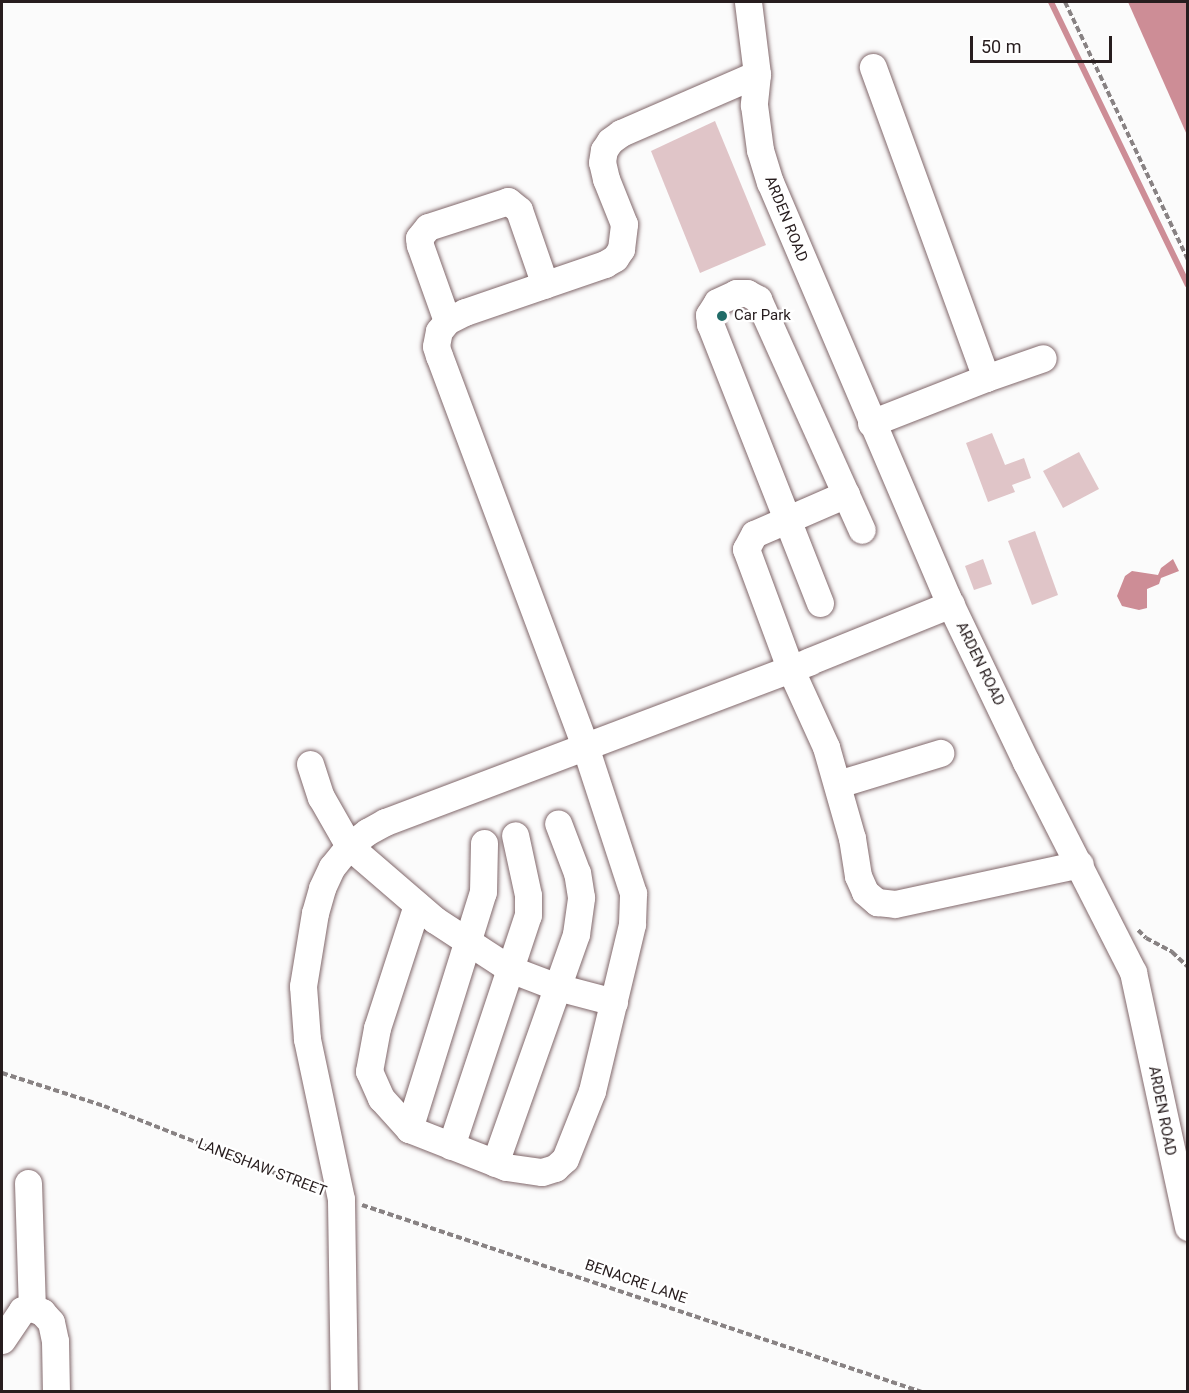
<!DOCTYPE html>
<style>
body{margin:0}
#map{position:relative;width:1189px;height:1393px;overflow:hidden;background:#fbfbfb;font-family:Roboto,sans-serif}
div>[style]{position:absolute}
.water>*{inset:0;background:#cd8d96}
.stream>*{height:6px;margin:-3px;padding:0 3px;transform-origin:3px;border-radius:3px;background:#cd8d96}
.building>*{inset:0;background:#e0c5c8}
.path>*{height:4px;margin-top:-2px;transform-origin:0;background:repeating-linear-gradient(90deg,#888283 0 6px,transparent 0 9px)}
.roads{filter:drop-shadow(0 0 2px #81686b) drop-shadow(0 0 2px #81686b)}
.minor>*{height:27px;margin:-13.5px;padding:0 13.5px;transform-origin:13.5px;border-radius:13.5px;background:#fff}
.dots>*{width:16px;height:16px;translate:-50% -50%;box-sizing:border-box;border:3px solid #fff;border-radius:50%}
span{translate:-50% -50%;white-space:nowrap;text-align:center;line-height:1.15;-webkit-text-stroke:4.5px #fff;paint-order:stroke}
.street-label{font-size:15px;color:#271d1e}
.poi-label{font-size:15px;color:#271d1e}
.left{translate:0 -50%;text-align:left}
.frame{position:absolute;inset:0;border:3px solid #271d1e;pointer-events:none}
.scale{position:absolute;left:970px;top:36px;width:142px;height:27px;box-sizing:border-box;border:3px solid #271d1e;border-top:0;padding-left:8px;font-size:18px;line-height:21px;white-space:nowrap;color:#271d1e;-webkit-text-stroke:4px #fff;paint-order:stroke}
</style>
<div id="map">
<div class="water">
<i style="clip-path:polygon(1128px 2px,1187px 2px,1187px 135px)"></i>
<i style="clip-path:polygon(1173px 559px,1179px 571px,1161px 578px,1159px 584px,1147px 589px,1147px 608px,1139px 610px,1122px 606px,1117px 596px,1125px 576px,1132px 571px,1158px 575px,1161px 568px)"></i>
</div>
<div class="stream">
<i style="left:1051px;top:2px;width:314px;rotate:64.2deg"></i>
</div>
<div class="building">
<i style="clip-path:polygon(715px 121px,766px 245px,700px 273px,651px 151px)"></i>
<i style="clip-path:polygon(992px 433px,1005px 465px,1024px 458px,1031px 478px,1012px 485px,1015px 492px,988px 502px,966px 443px)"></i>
<i style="clip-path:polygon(1079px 452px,1099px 489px,1063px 508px,1043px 471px)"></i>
<i style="clip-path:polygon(1035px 531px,1058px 595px,1032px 605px,1008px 541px)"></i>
<i style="clip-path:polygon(983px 559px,992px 584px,974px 590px,965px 566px)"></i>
</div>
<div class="path">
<i style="left:1065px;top:2px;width:286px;rotate:64.5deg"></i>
<i style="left:1138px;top:930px;width:11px;rotate:45deg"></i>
<i style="left:1146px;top:938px;width:30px;rotate:28deg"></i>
<i style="left:1172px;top:952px;width:22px;rotate:43deg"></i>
<i style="left:2px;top:1073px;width:107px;rotate:17.9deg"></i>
<i style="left:104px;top:1106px;width:230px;rotate:21.4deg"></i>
<i style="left:362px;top:1205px;width:590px;rotate:18.47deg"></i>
</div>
<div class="roads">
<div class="minor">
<i style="left:748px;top:2px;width:73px;rotate:82.9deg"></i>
<i style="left:757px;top:74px;width:31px;rotate:96deg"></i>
<i style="left:754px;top:105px;width:45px;rotate:82.4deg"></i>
<i style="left:760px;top:150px;width:34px;rotate:73deg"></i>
<i style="left:770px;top:182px;width:451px;rotate:66.9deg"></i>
<i style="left:947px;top:597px;width:183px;rotate:64.4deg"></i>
<i style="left:1026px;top:762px;width:236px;rotate:63deg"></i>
<i style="left:1133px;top:972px;width:261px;rotate:77.8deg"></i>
<i style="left:447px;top:321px;width:81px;rotate:-109.6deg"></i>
<i style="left:420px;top:245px;width:7px;rotate:-98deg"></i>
<i style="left:419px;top:238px;width:14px;rotate:-51deg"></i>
<i style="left:428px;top:227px;width:84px;rotate:-18deg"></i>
<i style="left:508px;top:201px;width:14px;rotate:39deg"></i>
<i style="left:519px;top:210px;width:79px;rotate:70.9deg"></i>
<i style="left:986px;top:378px;width:60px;rotate:-19.3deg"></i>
<i style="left:871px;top:423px;width:123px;rotate:-21.4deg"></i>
<i style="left:986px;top:378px;width:331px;rotate:-110deg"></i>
<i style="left:846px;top:494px;width:100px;rotate:156.5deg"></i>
<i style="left:754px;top:534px;width:17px;rotate:118deg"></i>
<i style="left:746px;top:549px;width:127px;rotate:69.7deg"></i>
<i style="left:790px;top:668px;width:87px;rotate:65.5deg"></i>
<i style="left:826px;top:747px;width:95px;rotate:74.1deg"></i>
<i style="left:852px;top:838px;width:38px;rotate:81deg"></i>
<i style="left:858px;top:876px;width:17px;rotate:66deg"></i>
<i style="left:865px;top:892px;width:16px;rotate:40deg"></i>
<i style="left:877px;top:902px;width:18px;rotate:6deg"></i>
<i style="left:895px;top:904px;width:189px;rotate:-12.2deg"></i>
<i style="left:820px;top:603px;width:300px;rotate:-111.5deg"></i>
<i style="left:710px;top:324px;width:9px;rotate:-96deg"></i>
<i style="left:709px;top:315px;width:15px;rotate:-58deg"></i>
<i style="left:717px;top:302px;width:21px;rotate:-25deg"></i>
<i style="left:736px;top:293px;width:11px"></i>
<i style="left:747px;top:293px;width:13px;rotate:29deg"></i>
<i style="left:758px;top:299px;width:253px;rotate:65.8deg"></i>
<i style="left:310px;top:764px;width:35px;rotate:72deg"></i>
<i style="left:321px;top:797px;width:56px;rotate:60.3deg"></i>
<i style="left:349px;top:846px;width:113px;rotate:40.7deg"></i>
<i style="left:435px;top:920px;width:90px;rotate:33.2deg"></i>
<i style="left:510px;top:969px;width:50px;rotate:21deg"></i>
<i style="left:557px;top:987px;width:59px;rotate:14.7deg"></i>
<i style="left:838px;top:784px;width:107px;rotate:-16.9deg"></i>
<i style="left:417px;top:905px;width:129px;rotate:108deg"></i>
<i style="left:377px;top:1028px;width:44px;rotate:100.5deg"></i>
<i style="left:369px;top:1071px;width:30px;rotate:66deg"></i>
<i style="left:381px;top:1098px;width:42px;rotate:47.9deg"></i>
<i style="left:409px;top:1129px;width:104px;rotate:21.4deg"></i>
<i style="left:506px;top:1167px;width:36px;rotate:8deg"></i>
<i style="left:542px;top:1172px;width:14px;rotate:-17deg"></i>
<i style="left:555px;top:1168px;width:13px;rotate:-42deg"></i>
<i style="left:565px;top:1159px;width:73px;rotate:-68.3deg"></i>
<i style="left:592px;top:1091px;width:172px;rotate:-76.5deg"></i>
<i style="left:632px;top:924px;width:31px;rotate:-88deg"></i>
<i style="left:633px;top:893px;width:155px;rotate:-108.1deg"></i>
<i style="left:585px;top:746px;width:416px;rotate:-110.5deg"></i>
<i style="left:439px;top:356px;width:10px;rotate:-107deg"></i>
<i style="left:436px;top:346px;width:15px;rotate:-79deg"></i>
<i style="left:439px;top:331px;width:13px;rotate:-51deg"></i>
<i style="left:447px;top:321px;width:20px;rotate:-27deg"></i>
<i style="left:465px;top:312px;width:148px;rotate:-18.9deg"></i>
<i style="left:605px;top:264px;width:12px;rotate:-31deg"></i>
<i style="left:615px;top:258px;width:11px;rotate:-56deg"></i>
<i style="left:621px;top:249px;width:25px;rotate:-83deg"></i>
<i style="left:624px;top:224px;width:48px;rotate:-111.8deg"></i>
<i style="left:606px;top:179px;width:17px;rotate:-103deg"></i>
<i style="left:602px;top:162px;width:12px;rotate:-81deg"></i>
<i style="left:604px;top:150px;width:11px;rotate:-56deg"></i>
<i style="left:610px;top:141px;width:14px;rotate:-36deg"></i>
<i style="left:621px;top:133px;width:148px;rotate:-23.5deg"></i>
<i style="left:409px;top:1129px;width:248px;rotate:-72.7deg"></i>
<i style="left:483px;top:892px;width:49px;rotate:-88.8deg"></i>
<i style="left:451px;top:1146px;width:243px;rotate:-71.6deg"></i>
<i style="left:528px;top:915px;width:20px;rotate:-90deg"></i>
<i style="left:528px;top:895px;width:61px;rotate:-102.2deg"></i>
<i style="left:495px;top:1163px;width:243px;rotate:-70.5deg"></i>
<i style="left:576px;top:934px;width:37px;rotate:-82deg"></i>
<i style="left:581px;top:897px;width:24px;rotate:-99deg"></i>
<i style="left:577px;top:873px;width:53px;rotate:-110.8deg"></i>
<i style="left:28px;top:1183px;width:125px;rotate:88.2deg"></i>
<i style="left:2px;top:1340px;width:36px;rotate:-56deg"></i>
<i style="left:22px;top:1310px;width:10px;rotate:-11deg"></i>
<i style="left:32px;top:1308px;width:11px;rotate:22deg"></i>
<i style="left:42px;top:1312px;width:13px;rotate:48deg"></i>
<i style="left:51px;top:1322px;width:19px;rotate:78deg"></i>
<i style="left:55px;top:1341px;width:51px;rotate:88.9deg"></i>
<i style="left:344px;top:1392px;width:193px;rotate:-90.9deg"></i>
<i style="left:341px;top:1199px;width:164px;rotate:-102deg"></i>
<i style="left:307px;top:1039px;width:53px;rotate:-94.3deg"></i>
<i style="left:303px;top:986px;width:74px;rotate:-80.7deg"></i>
<i style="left:315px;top:913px;width:26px;rotate:-74deg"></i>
<i style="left:322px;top:888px;width:23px;rotate:-65deg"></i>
<i style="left:332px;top:867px;width:27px;rotate:-51deg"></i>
<i style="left:349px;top:846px;width:23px;rotate:-38deg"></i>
<i style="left:367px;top:832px;width:21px;rotate:-29deg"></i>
<i style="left:385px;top:822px;width:454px;rotate:-20.7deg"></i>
<i style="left:810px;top:661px;width:152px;rotate:-22deg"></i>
</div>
</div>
<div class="dots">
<i style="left:722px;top:316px;background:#216c68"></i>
</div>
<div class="street-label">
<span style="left:786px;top:219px;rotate:68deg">ARDEN ROAD</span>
<span style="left:980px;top:664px;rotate:64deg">ARDEN ROAD</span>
<span style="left:1162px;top:1111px;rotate:79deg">ARDEN ROAD</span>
<span style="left:262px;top:1168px;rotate:21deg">LANESHAW STREET</span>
<span style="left:636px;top:1282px;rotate:19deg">BENACRE LANE</span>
</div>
<div class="poi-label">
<span class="left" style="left:734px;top:316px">Car Park</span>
</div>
<div class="frame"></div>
<div class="scale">50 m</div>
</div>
